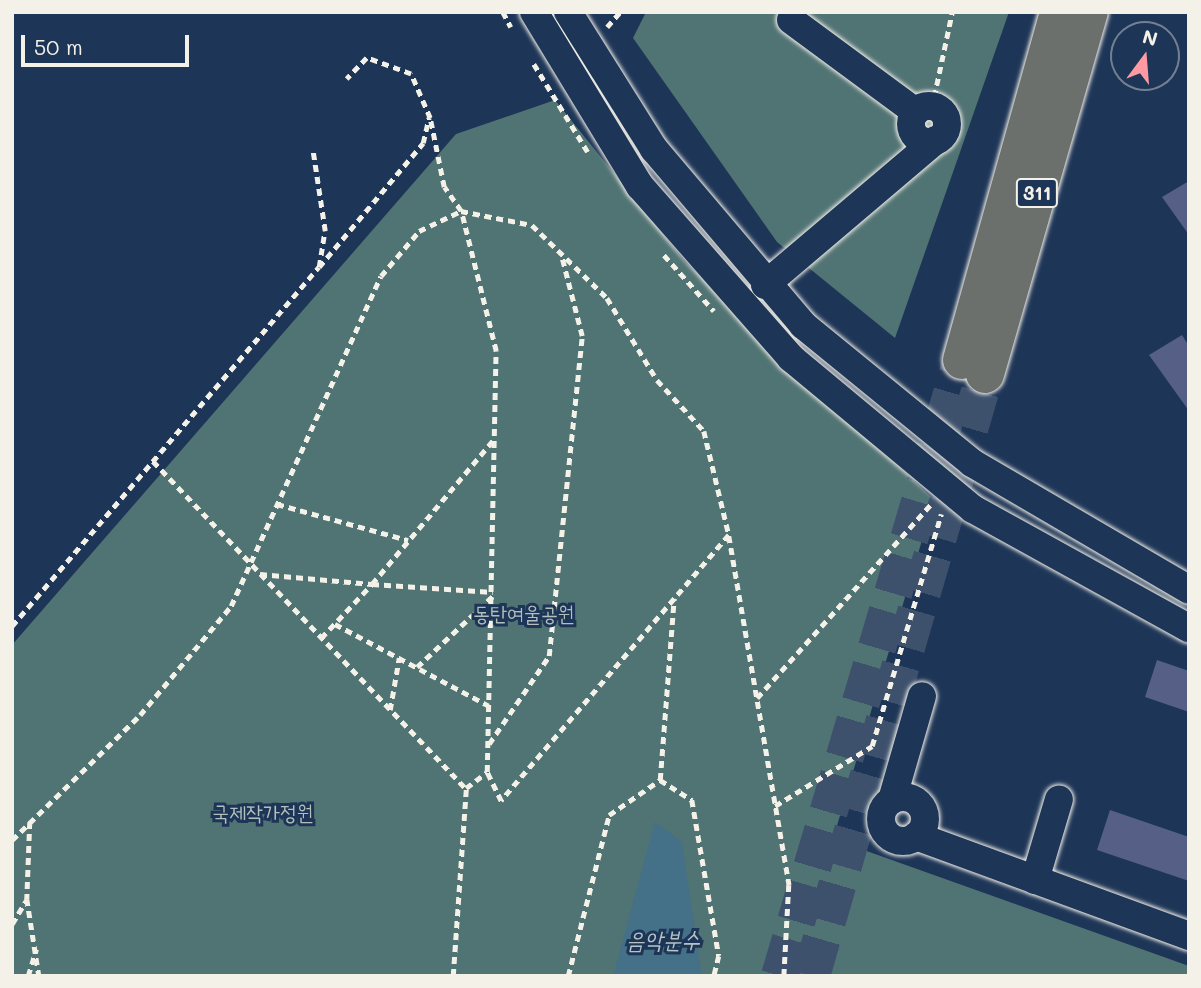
<!DOCTYPE html>
<meta charset="utf-8">
<style>
body{margin:0}
#map{position:relative;width:1201px;height:988px;overflow:hidden;background:#1d3557;font-family:Mali,"Poor Story",sans-serif}
div>[style]{position:absolute}
.green>*{inset:0;background:#507374}
.water>*{inset:0;background:#447088}
.building>*{inset:0;background:#565f86}
.highway-tunnel>*{height:38px;margin-top:-19px;transform-origin:0;background:repeating-linear-gradient(90deg,#3d516d 0 38px,transparent 0 57px)}
.path>*{height:4.5px;margin-top:-2.25px;transform-origin:0;background:repeating-linear-gradient(90deg,#f4f1e8 0 7px,transparent 0 12px)}
.roads{filter:drop-shadow(0 0 2px #f4f1e8) drop-shadow(0 0 2px #f4f1e8)}
.minor>*{height:28px;margin:-14px;padding:0 14px;transform-origin:14px;border-radius:14px;background:#1d3557}
.minor>.ring{margin:-14px;padding:0;box-sizing:content-box;background:none;border:28px solid #1d3557;border-radius:50%}
.highway>*{height:38px;margin:-19px;padding:0 19px;transform-origin:19px;border-radius:19px;background:#6c706d}
span{translate:-50% -50%;white-space:nowrap;text-align:center;line-height:1.15;-webkit-text-stroke:6px #1d3557;paint-order:stroke}
.shield-label span{padding:2px 5px;background:#1d3557;border:2px solid;border-radius:5px;-webkit-text-stroke-width:0}
.shield-label{font-size:19px;color:#f4f1e8;font-weight:700}
.park-label{font-size:21px;color:#b2bfba}
.water-label{font-size:23px;color:#b6c4c6;font-style:italic}
.frame{position:absolute;inset:0;border:14px solid #f4f1e8;pointer-events:none}
.north{position:absolute;left:1110px;top:21px;width:70px;height:70px;box-sizing:border-box;background:#1d3557;border:2px solid #738091;border-radius:50%;rotate:16deg;font-size:19px;font-weight:700;line-height:28px;text-align:center;color:#f4f1e8}
.north::after{content:'';display:block;margin:auto;width:24px;height:32px;background:#ff9aa2;clip-path:polygon(50% 0,100% 100%,50% 72%,0 100%)}
.scale{position:absolute;left:21px;top:35px;width:168px;height:32px;box-sizing:border-box;border:4px solid #f4f1e8;border-top:0;padding-left:9px;font-size:21px;line-height:24px;white-space:nowrap;color:#f4f1e8;-webkit-text-stroke:5px #1d3557;paint-order:stroke}
</style>
<div id="map">
<div class="green">
<i style="clip-path:polygon(646px 12px,1009px 12px,895px 338px,777px 242px,633px 38px)"></i>
<i style="clip-path:polygon(555px 100px,685px 262px,934px 500px,833px 839px,1189px 966px,1189px 976px,12px 976px,12px 645px,456px 134px)"></i>
</div>
<div class="water">
<i style="clip-path:polygon(655px 822px,682px 842px,702px 976px,613px 976px)"></i>
</div>
<div class="building">
<i style="clip-path:polygon(1189px 181px,1189px 235px,1162px 197px)"></i>
<i style="clip-path:polygon(1182px 335px,1189px 346px,1189px 411px,1149px 355px)"></i>
<i style="clip-path:polygon(1157px 660px,1189px 671px,1189px 712px,1145px 697px)"></i>
<i style="clip-path:polygon(1110px 810px,1189px 837px,1189px 881px,1097px 850px)"></i>
</div>
<div class="highway-tunnel">
<i style="left:780px;top:976px;width:642px;rotate:-73.54deg"></i>
<i style="left:811px;top:976px;width:627px;rotate:-73.88deg"></i>
</div>
<div class="path">
<i style="left:503px;top:12px;width:17px;rotate:62deg"></i>
<i style="left:607px;top:27px;width:20px;rotate:-49deg"></i>
<i style="left:534px;top:64px;width:103px;rotate:58.5deg"></i>
<i style="left:934px;top:97px;width:87px;rotate:-78deg"></i>
<i style="left:664px;top:255px;width:75px;rotate:48.2deg"></i>
<i style="left:319px;top:267px;width:162px;rotate:-50deg"></i>
<i style="left:423px;top:143px;width:26px;rotate:-77deg"></i>
<i style="left:153px;top:461px;width:453px;rotate:46.3deg"></i>
<i style="left:466px;top:788px;width:26px;rotate:-37deg"></i>
<i style="left:487px;top:772px;width:421px;rotate:-88.8deg"></i>
<i style="left:496px;top:351px;width:144px;rotate:-104deg"></i>
<i style="left:461px;top:211px;width:29px;rotate:-125deg"></i>
<i style="left:444px;top:187px;width:70px;rotate:-101.5deg"></i>
<i style="left:430px;top:118px;width:48px;rotate:-113.4deg"></i>
<i style="left:411px;top:74px;width:47px;rotate:-160deg"></i>
<i style="left:367px;top:58px;width:29px;rotate:134deg"></i>
<i style="left:277px;top:504px;width:136px;rotate:15.4deg"></i>
<i style="left:729px;top:536px;width:354px;rotate:80.2deg"></i>
<i style="left:789px;top:885px;width:91px;rotate:93.1deg"></i>
<i style="left:260px;top:574px;width:112px;rotate:5.1deg"></i>
<i style="left:372px;top:584px;width:189px;rotate:-49.9deg"></i>
<i style="left:335px;top:624px;width:174px;rotate:28deg"></i>
<i style="left:12px;top:626px;width:472px;rotate:-49.5deg"></i>
<i style="left:319px;top:267px;width:36px;rotate:-81deg"></i>
<i style="left:325px;top:231px;width:80px;rotate:-98.6deg"></i>
<i style="left:321px;top:638px;width:74px;rotate:-46.6deg"></i>
<i style="left:372px;top:584px;width:121px;rotate:3.8deg"></i>
<i style="left:417px;top:667px;width:104px;rotate:-43.1deg"></i>
<i style="left:757px;top:698px;width:261px;rotate:-48.1deg"></i>
<i style="left:390px;top:710px;width:53px;rotate:-80.2deg"></i>
<i style="left:489px;top:744px;width:107px;rotate:-55.7deg"></i>
<i style="left:549px;top:656px;width:322px;rotate:-84.1deg"></i>
<i style="left:582px;top:336px;width:85px;rotate:-104.4deg"></i>
<i style="left:660px;top:780px;width:38px;rotate:32deg"></i>
<i style="left:692px;top:800px;width:158px;rotate:80.2deg"></i>
<i style="left:719px;top:956px;width:21px;rotate:104deg"></i>
<i style="left:775px;top:806px;width:114px;rotate:-31.7deg"></i>
<i style="left:872px;top:746px;width:242px;rotate:-73.4deg"></i>
<i style="left:30px;top:822px;width:77px;rotate:92.2deg"></i>
<i style="left:27px;top:899px;width:78px;rotate:81.1deg"></i>
<i style="left:12px;top:840px;width:179px;rotate:-44.3deg"></i>
<i style="left:140px;top:715px;width:142px;rotate:-50.1deg"></i>
<i style="left:231px;top:606px;width:362px;rotate:-65.6deg"></i>
<i style="left:381px;top:276px;width:59px;rotate:-49.8deg"></i>
<i style="left:419px;top:231px;width:47px;rotate:-25.5deg"></i>
<i style="left:461px;top:211px;width:72px;rotate:11.2deg"></i>
<i style="left:532px;top:225px;width:105px;rotate:44.2deg"></i>
<i style="left:607px;top:298px;width:96px;rotate:58.6deg"></i>
<i style="left:657px;top:380px;width:69px;rotate:47.3deg"></i>
<i style="left:704px;top:431px;width:107px;rotate:76.5deg"></i>
<i style="left:729px;top:535px;width:350px;rotate:130.6deg"></i>
<i style="left:501px;top:801px;width:32px;rotate:-116deg"></i>
<i style="left:12px;top:924px;width:29px;rotate:-59deg"></i>
<i style="left:28px;top:976px;width:28px;rotate:-73deg"></i>
<i style="left:453px;top:976px;width:188px;rotate:-86deg"></i>
<i style="left:568px;top:976px;width:166px;rotate:-75.7deg"></i>
<i style="left:609px;top:815px;width:62px;rotate:-34.5deg"></i>
<i style="left:660px;top:780px;width:182px;rotate:-85.6deg"></i>
</div>
<div class="roads">
<div class="minor">
<i style="left:534px;top:12px;width:204px;rotate:58.7deg"></i>
<i style="left:640px;top:186px;width:229px;rotate:48.7deg"></i>
<i style="left:791px;top:358px;width:236px;rotate:39.7deg"></i>
<i style="left:973px;top:509px;width:247px;rotate:28.9deg"></i>
<i style="left:568px;top:12px;width:162px;rotate:57.9deg"></i>
<i style="left:654px;top:149px;width:231px;rotate:49.7deg"></i>
<i style="left:803px;top:325px;width:218px;rotate:39.2deg"></i>
<i style="left:972px;top:463px;width:251px;rotate:30.3deg"></i>
<i style="left:791px;top:20px;width:155px;rotate:36.4deg"></i>
<i class="ring" style="left:911px;top:106px;width:8px;height:8px"></i>
<i style="left:765px;top:285px;width:224px;rotate:-40.3deg"></i>
<i class="ring" style="left:881px;top:797px;width:16px;height:16px"></i>
<i style="left:892px;top:800px;width:108px;rotate:-73.9deg"></i>
<i style="left:916px;top:836px;width:291px;rotate:20.1deg"></i>
<i style="left:1035px;top:880px;width:84px;rotate:-73.5deg"></i>
</div>
<div class="highway">
<i style="left:962px;top:360px;width:361px;rotate:-74.4deg"></i>
<i style="left:985px;top:374px;width:377px;rotate:-74deg"></i>
</div>
</div>
<div class="shield-label">
<span style="left:1037px;top:193px">311</span>
</div>
<div class="park-label">
<span style="left:524px;top:613px">동탄여울공원</span>
<span style="left:263px;top:812px">국제작가정원</span>
</div>
<div class="water-label">
<span style="left:663px;top:939px">음악분수</span>
</div>
<div class="frame"></div>
<div class="north">N</div>
<div class="scale">50 m</div>
</div>
